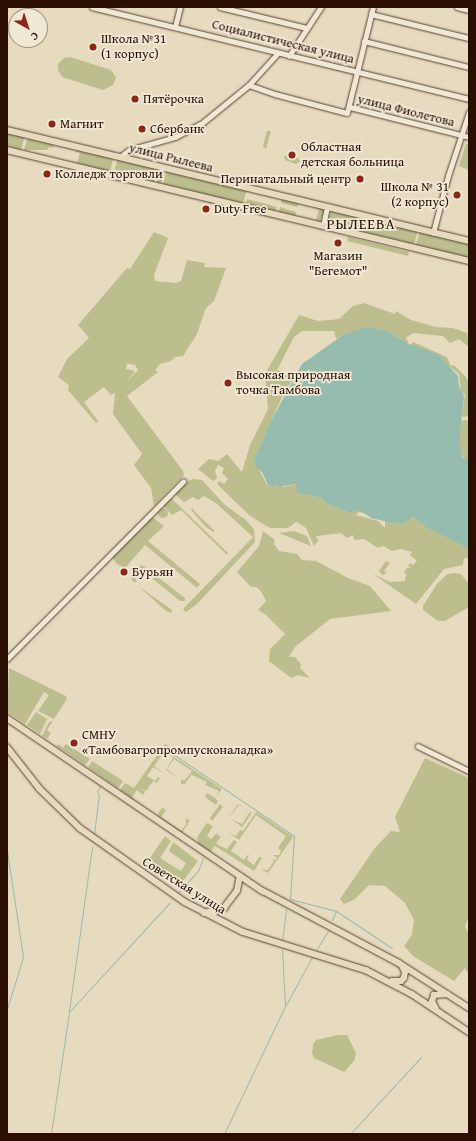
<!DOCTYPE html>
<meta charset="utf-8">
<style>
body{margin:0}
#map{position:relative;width:476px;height:1141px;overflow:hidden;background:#e6dbbf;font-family:"Gentium Book Plus",serif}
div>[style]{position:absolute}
.green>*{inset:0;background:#bdbe8d}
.round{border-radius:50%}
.water>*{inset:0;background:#96bbaf}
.stream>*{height:1px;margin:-0.5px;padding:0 0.5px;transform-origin:0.5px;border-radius:0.5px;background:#96bbaf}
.roads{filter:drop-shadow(0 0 1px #594130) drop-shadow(0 0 1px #594130)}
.minor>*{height:4.5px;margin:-2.25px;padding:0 2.25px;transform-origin:2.25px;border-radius:2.25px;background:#efe8d5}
.major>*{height:5.5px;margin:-2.75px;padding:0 2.75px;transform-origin:2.75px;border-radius:2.75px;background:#e6dbbf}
.dots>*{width:11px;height:11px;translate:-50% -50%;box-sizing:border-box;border:2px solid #efe8d5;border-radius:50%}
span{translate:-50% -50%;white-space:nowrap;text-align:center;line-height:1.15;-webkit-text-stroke:3.5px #efe8d5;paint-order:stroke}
.poi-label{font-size:13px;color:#2a0e00}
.left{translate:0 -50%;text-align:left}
.right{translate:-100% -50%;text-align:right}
.street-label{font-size:13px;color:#2a0e00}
.quarter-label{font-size:15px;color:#2a0e00;letter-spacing:1px}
.frame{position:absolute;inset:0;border:8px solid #2a0e00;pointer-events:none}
.north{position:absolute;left:8px;top:8px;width:40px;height:40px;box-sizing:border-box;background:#efe8d5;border:1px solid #a09180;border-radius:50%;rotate:141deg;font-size:11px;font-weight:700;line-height:16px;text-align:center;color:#2a0e00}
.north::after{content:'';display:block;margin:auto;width:14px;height:18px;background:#8f2418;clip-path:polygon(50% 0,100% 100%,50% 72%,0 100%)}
</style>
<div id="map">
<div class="green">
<i style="clip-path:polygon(70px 57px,111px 70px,116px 77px,113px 85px,103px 90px,62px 77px,58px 70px,58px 64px,64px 58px)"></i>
<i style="clip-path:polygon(7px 131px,25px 135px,21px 150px,7px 146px)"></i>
<i style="clip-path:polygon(267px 131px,271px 131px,266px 149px,263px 146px)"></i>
<i style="clip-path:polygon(28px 136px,49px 142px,55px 148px,49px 147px,47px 150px,24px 150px)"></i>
<i style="clip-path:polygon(466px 144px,469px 144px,469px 170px,459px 166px)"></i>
<i style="clip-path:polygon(77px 150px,113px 158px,111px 168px,107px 171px,77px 163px,80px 153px,74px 151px)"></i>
<i style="clip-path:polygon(287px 154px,298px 158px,300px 161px,296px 164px,285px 160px,284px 157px)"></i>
<i style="clip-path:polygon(118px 159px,165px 169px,161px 184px,117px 173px,115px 168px)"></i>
<i style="clip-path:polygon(167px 169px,247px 189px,243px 203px,163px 184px)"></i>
<i style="clip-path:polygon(282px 198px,299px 202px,297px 207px,281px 203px)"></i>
<i style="clip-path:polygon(247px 199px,277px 207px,275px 211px,246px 204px)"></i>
<i style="clip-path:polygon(202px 201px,215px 201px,275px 219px)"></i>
<i style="clip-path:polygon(311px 205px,325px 210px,320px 221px,308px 219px,316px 220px,319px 209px)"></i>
<i style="clip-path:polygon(280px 207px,296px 212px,295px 216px,279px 212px)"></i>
<i style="clip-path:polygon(332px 211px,418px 230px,414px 244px,329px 224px,327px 219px)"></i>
<i style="clip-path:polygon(420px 231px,469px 243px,469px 258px,416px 245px)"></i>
<i style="clip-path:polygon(evenodd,154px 232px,168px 238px,154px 275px,155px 281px,176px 283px,181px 281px,187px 260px,205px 263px,204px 267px,226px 268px,214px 301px,206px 308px,197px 334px,183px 356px,175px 357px,171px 361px,160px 364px,155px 370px,158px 372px,127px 396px,183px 471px,184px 475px,154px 506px,151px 488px,134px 465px,142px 454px,113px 414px,115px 393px,111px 395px,104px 387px,84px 402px,98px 421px,96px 423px,68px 390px,69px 385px,58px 377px,67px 359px,89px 338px,78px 325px,127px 268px,130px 269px,154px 232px,124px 363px,135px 365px,138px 370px,126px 382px,135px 371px,126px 369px,127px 364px,124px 363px)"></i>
<i style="clip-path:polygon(348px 237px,409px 252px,408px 256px,347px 241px)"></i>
<i style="clip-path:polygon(364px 303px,395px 314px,396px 311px,411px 320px,436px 327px,453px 328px,467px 333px,469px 347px,459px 339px,450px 343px,443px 336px,413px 333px,406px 338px,409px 344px,389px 332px,343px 335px,336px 339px,334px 331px,302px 331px,294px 337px,277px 370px,294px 377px,281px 399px,254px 460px,267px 485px,271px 487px,276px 484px,283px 487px,297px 484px,297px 493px,321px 498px,327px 504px,346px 512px,351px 513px,355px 507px,361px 509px,368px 515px,359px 512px,356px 515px,378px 521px,385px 528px,385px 521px,404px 524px,413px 517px,427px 528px,469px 549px,469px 558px,464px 558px,463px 565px,444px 569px,416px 604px,373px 574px,390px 582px,405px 581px,406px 574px,404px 572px,407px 568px,411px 568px,408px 566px,410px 563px,413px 565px,417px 561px,410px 555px,412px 552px,401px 549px,392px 551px,383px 546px,378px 548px,364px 539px,354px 540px,353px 535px,347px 538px,341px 533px,317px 536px,316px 537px,319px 540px,314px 546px,306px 528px,300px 524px,296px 522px,288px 528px,270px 528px,250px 516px,217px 484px,219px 481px,224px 484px,228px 479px,222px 473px,224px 468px,218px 465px,215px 471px,217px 478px,213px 481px,198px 469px,209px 459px,218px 461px,227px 454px,242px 472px,250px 445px,268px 409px,265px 374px,299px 315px,318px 321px,339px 319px,353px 306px)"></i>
<i style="clip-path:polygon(413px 342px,447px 357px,450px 365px,455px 366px,466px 377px,469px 383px,469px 416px,463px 417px,462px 413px,465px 395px,461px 391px,459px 374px,449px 366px,409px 347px)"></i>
<i style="clip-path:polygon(466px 420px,469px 422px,469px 460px,466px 460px,460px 453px,458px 443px,461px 421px)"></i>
<i style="clip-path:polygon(193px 479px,202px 480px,225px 505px,246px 520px,254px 529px,255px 542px,197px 604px,186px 612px,183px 609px,253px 537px,217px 504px,204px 496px,198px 500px,193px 497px,184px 502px,175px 494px,184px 483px)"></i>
<i style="clip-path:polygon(171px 498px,228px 553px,227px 555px,181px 510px,172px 515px,163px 505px)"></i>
<i style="clip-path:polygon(192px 508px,195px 512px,215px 531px,213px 532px,206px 527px,191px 510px)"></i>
<i class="round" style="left:158px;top:508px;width:10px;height:10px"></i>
<i style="clip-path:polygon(151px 516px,164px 526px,148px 541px,200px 584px,197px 588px,145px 545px,125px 568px,117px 564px,112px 557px)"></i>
<i style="clip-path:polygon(263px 531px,275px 540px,274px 544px,279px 551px,297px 554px,302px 560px,316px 561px,348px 578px,370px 586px,391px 611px,330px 619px,295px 647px,289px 657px,295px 657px,301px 664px,300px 668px,310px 678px,298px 675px,291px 678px,269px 661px,270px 649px,285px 634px,265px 614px,258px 610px,266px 601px,262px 593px,257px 587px,251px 587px,237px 572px,259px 546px)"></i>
<i style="clip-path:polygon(294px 531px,307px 536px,311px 546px,279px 533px)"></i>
<i style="clip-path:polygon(386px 561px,390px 563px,384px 571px,387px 573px,382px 575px,379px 571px)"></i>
<i style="clip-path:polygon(142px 565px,185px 598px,185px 601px,180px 601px,142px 570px,136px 573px,135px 578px,137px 582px,133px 582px,131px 578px,134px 570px)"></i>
<i style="clip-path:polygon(455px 573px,461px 574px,469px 584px,469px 607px,445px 621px,438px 621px,423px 610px,423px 606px,437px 584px,447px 574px)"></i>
<i style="clip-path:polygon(138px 586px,172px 610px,171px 613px,166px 611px)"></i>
<i style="clip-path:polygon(9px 668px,66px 696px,67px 699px,54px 719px,38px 711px,49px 695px,44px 692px,25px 724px,7px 712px)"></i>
<i style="clip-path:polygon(36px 712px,47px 719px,40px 734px,27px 725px)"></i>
<i style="clip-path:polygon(53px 721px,47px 730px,51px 733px,47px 739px,42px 736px,49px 722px)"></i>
<i style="clip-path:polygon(58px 744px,63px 748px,66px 744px,90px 759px,85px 765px,57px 746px)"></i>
<i style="clip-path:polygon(165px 744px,169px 746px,154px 766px,164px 773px,153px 767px,147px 776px,155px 781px,158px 777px,160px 778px,157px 783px,153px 781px,146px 791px,140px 788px,145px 792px,143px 795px,137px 790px,132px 797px,135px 801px,120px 790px,125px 783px,134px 788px)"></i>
<i style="clip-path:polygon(171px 755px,222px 789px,215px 798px,218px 801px,216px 805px,205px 797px,207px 793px,215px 798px,219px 791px,205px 785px,207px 782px,192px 775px,193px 772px,185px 784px,181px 784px,181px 779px,184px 781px,192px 771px,174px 759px,167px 769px,178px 778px,166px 770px,173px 758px)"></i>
<i style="clip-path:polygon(425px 758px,469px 778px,469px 917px,465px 926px,469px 935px,469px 975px,465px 968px,454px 981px,413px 956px,404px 946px,412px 935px,414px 920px,405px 903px,385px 886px,369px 885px,354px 900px,344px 904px,340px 899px,374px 849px,391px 831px,400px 832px,395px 817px)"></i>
<i style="clip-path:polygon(92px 761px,123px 781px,118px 788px,88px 767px)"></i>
<i style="clip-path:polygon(220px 804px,223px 807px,212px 821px,210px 818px)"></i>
<i style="clip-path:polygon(238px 804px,252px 813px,242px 827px,231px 819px,242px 824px,250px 812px,239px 805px,228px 819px)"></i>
<i style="clip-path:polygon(162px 808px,166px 810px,161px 817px,181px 831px,186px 824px,186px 818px,190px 821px,187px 824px,190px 826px,187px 825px,182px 833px,159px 817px,158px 813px)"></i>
<i style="clip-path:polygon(256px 812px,293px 837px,268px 873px,261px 869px,268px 870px,274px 861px,271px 859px,275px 860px,277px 858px,273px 855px,279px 855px,281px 851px,278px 848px,286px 836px,256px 815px,239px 840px,229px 833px,236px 836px,240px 830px,243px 831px)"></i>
<i style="clip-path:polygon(207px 823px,213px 826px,207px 836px,211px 839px,220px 830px,217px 834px,221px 837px,216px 843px,220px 846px,227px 849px,234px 840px,237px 842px,231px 851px,244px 860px,249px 853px,247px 860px,254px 865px,259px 857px,262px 858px,254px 871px,215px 846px,210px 852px,198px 844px,197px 837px)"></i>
<i style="clip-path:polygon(165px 836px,171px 841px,160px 858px,181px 871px,186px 863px,169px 851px,173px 842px,198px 861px,180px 885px,147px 862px)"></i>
<i style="clip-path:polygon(338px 1035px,347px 1035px,356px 1053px,354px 1061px,344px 1072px,314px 1058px,312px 1053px,313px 1044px,316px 1040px)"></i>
</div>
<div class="water">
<i style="clip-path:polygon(368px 327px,389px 332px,409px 344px,439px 355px,458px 376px,459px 386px,464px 396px,459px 442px,462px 457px,469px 460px,469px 549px,427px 528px,413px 517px,404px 524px,388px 522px,371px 518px,360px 510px,350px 513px,344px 511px,327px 504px,321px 498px,297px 493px,296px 484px,278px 487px,276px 484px,272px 487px,268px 485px,262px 472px,256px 467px,254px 460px,271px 421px,302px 364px,343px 335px)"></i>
</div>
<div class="stream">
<i style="left:164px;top:748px;width:157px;rotate:34.1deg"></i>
<i style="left:294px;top:836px;width:63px;rotate:93.6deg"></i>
<i style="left:290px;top:899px;width:48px;rotate:14.6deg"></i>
<i style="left:94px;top:834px;width:38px;rotate:-83deg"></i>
<i style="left:99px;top:796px;width:5px;rotate:-112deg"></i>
<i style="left:97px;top:791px;width:7px;rotate:-56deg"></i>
<i style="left:7px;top:851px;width:107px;rotate:81.4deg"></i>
<i style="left:23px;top:957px;width:54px;rotate:107.1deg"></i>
<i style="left:179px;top:892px;width:28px;rotate:-48deg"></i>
<i style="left:198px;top:871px;width:14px;rotate:-69deg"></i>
<i style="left:332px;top:920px;width:10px;rotate:-66deg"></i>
<i style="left:336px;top:911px;width:67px;rotate:33.5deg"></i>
<i style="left:282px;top:942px;width:33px;rotate:-83deg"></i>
<i style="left:317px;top:949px;width:21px;rotate:-59deg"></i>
<i style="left:286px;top:1005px;width:55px;rotate:-61.6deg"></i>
<i style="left:69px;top:1011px;width:166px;rotate:-82deg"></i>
<i style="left:51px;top:1134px;width:123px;rotate:-81.6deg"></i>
<i style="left:69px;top:1012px;width:149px;rotate:-47.4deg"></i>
<i style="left:224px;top:1134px;width:142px;rotate:-64.5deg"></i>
<i style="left:285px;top:1006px;width:57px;rotate:-93deg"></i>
<i style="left:350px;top:1134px;width:105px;rotate:-47.3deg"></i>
</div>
<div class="roads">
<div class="minor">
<i style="left:92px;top:7px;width:388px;rotate:13.7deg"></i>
<i style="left:220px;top:7px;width:89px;rotate:13.6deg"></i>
<i style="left:457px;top:7px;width:12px;rotate:14deg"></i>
<i style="left:371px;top:14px;width:101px;rotate:13.8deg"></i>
<i style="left:175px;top:27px;width:21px;rotate:-76deg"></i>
<i style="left:364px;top:41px;width:108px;rotate:13.9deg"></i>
<i style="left:289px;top:56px;width:59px;rotate:-56.9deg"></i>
<i style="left:249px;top:85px;width:28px;rotate:19deg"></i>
<i style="left:275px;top:94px;width:74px;rotate:14.8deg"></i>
<i style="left:347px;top:113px;width:109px;rotate:-76.2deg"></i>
<i style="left:350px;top:107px;width:123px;rotate:14.1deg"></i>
<i style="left:120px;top:157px;width:11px;rotate:-38deg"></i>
<i style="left:129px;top:150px;width:48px;rotate:-15.8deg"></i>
<i style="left:175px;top:137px;width:29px;rotate:-27deg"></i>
<i style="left:201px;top:124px;width:62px;rotate:-39.1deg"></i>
<i style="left:249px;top:85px;width:43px;rotate:-47.8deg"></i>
<i style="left:323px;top:226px;width:19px;rotate:-78deg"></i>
<i style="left:433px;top:233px;width:59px;rotate:-75.3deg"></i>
<i style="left:448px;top:176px;width:67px;rotate:-71.8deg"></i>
<i style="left:7px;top:659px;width:250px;rotate:-45.2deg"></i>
<i style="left:418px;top:746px;width:57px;rotate:26.1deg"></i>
</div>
<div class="major">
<i style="left:7px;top:130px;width:475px;rotate:13.5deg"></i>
<i style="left:7px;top:150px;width:475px;rotate:13.5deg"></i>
<i style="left:7px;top:718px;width:309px;rotate:34.1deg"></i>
<i style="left:263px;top:891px;width:154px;rotate:27.9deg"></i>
<i style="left:399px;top:963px;width:83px;rotate:32.7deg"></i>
<i style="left:7px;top:747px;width:53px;rotate:51.8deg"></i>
<i style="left:40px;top:789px;width:56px;rotate:44.3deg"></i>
<i style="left:80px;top:828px;width:128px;rotate:35.2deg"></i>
<i style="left:185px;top:902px;width:65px;rotate:27.3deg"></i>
<i style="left:243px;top:932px;width:129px;rotate:17.2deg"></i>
<i style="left:366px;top:970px;width:52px;rotate:27.6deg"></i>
<i style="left:412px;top:994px;width:69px;rotate:33.7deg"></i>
<i style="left:204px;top:913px;width:21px;rotate:-14deg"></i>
<i style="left:224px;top:908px;width:21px;rotate:-53deg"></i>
<i style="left:237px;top:891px;width:15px;rotate:-79deg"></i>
<i style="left:392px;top:981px;width:9px"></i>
<i style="left:401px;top:981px;width:4px;rotate:-45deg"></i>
<i style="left:404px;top:978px;width:6px;rotate:-81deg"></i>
<i style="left:405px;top:972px;width:7px;rotate:-117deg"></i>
<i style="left:436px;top:1009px;width:8px;rotate:-120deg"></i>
<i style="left:432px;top:1002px;width:7px;rotate:-74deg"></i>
<i style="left:434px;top:995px;width:13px;rotate:-4deg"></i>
</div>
</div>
<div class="dots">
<i style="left:93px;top:47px;background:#8f2418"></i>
<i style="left:135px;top:99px;background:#8f2418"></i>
<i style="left:52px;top:124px;background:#8f2418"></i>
<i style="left:142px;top:129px;background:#8f2418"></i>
<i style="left:292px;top:155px;background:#8f2418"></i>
<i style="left:47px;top:174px;background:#8f2418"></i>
<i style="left:360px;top:179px;background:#8f2418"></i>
<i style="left:457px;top:195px;background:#8f2418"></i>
<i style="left:206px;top:209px;background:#8f2418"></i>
<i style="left:338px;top:243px;background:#8f2418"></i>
<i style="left:228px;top:383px;background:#8f2418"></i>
<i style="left:124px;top:572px;background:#8f2418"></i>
<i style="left:74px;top:743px;background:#8f2418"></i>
</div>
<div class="poi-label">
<span class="left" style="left:101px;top:47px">Школа №31<br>(1 корпус)</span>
<span class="left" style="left:143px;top:99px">Пятёрочка</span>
<span class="left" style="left:60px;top:124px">Магнит</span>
<span class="left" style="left:150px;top:129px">Сбербанк</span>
<span class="left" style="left:301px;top:155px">Областная<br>детская больница</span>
<span class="left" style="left:55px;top:174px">Колледж торговли</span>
<span class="right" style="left:351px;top:179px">Перинатальный центр</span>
<span class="right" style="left:449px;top:195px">Школа № 31<br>(2 корпус)</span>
<span class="left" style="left:214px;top:209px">Duty Free</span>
<span style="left:338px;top:264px">Магазин<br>"Бегемот"</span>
<span class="left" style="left:236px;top:383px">Высокая природная<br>точка Тамбова</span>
<span class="left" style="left:132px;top:572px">Бурьян</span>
<span class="left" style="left:82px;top:743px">СМНУ<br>«Тамбовагропромпусконаладка»</span>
</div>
<div class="street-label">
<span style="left:283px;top:42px;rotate:14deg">Социалистическая улица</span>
<span style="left:406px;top:111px;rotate:14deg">улица Фиолетова</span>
<span style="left:171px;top:158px;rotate:14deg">улица Рылеева</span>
<span style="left:184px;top:886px;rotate:32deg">Советская улица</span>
</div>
<div class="quarter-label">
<span style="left:361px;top:224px">РЫЛЕЕВА</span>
</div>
<div class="frame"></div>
<div class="north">С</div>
</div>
